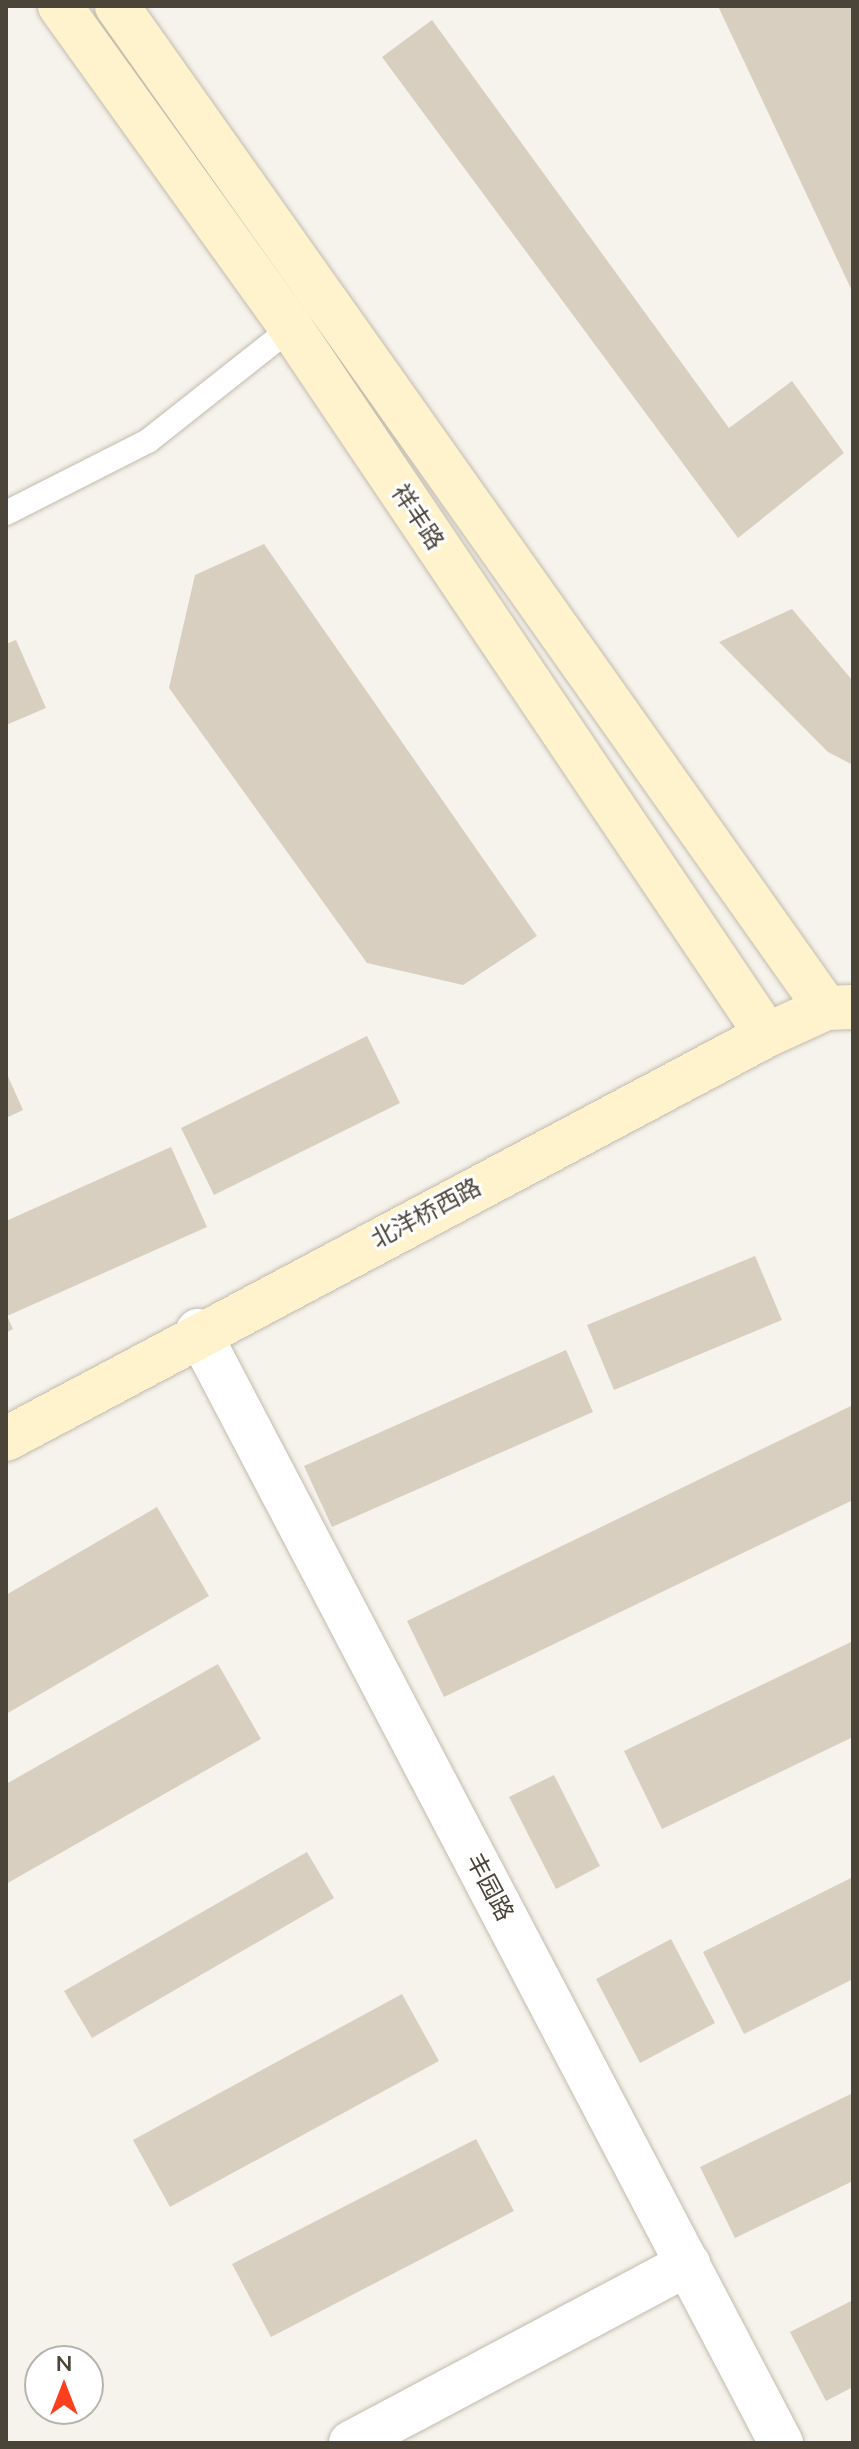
<!DOCTYPE html>
<meta charset="utf-8">
<style>
body{margin:0}
#map{position:relative;width:859px;height:2449px;overflow:hidden;background:#f6f3ec;font-family:Mulish,"Noto Sans SC",sans-serif}
div>[style]{position:absolute}
.building>*{inset:0;background:#d8cfc1}
.roads{filter:drop-shadow(0 0 2px #c2bbae) drop-shadow(0 0 2px #c2bbae)}
.service>*{height:24px;margin:-12px;padding:0 12px;transform-origin:12px;border-radius:12px;background:#fff}
.minor>*{height:44px;margin:-22px;padding:0 22px;transform-origin:22px;border-radius:22px;background:#fff}
.secondary>*{height:44px;margin:-22px;padding:0 22px;transform-origin:22px;border-radius:22px;background:#fff3cd}
span{translate:-50% -50%;white-space:nowrap;text-align:center;line-height:1.15;-webkit-text-stroke:6px #fff;paint-order:stroke}
.street-label{font-size:24px;color:#4b4439}
.frame{position:absolute;inset:0;border:8px solid #4b4439;pointer-events:none}
.north{position:absolute;left:24px;top:2345px;width:80px;height:80px;box-sizing:border-box;background:#fff;border:2px solid #b7b4b0;border-radius:50%;rotate:0deg;font-size:22px;font-weight:700;line-height:32px;text-align:center;color:#4b4439}
.north::after{content:'';display:block;margin:auto;width:28px;height:36px;background:#fc3f1d;clip-path:polygon(50% 0,100% 100%,50% 72%,0 100%)}
</style>
<div id="map">
<div class="building">
<i style="clip-path:polygon(718px 6px,853px 6px,853px 293px)"></i>
<i style="clip-path:polygon(432px 20px,729px 428px,792px 381px,844px 453px,738px 538px,382px 57px)"></i>
<i style="clip-path:polygon(264px 544px,537px 936px,463px 985px,367px 963px,169px 688px,195px 575px)"></i>
<i style="clip-path:polygon(792px 609px,853px 681px,853px 765px,828px 752px,719px 642px)"></i>
<i style="clip-path:polygon(16px 640px,46px 708px,6px 725px,6px 644px)"></i>
<i style="clip-path:polygon(367px 1036px,400px 1103px,214px 1195px,181px 1128px)"></i>
<i style="clip-path:polygon(6px 1072px,23px 1110px,6px 1118px)"></i>
<i style="clip-path:polygon(171px 1147px,207px 1227px,7px 1316px,13px 1329px,6px 1333px,6px 1221px)"></i>
<i style="clip-path:polygon(755px 1256px,782px 1320px,614px 1390px,587px 1325px)"></i>
<i style="clip-path:polygon(566px 1350px,593px 1412px,332px 1527px,304px 1466px)"></i>
<i style="clip-path:polygon(853px 1405px,853px 1500px,444px 1697px,407px 1621px)"></i>
<i style="clip-path:polygon(157px 1507px,209px 1596px,6px 1714px,6px 1595px)"></i>
<i style="clip-path:polygon(853px 1641px,853px 1737px,662px 1829px,624px 1751px)"></i>
<i style="clip-path:polygon(218px 1664px,261px 1739px,6px 1884px,6px 1784px)"></i>
<i style="clip-path:polygon(554px 1775px,600px 1866px,556px 1889px,509px 1797px)"></i>
<i style="clip-path:polygon(307px 1852px,334px 1898px,92px 2038px,64px 1991px)"></i>
<i style="clip-path:polygon(853px 1877px,853px 1979px,744px 2034px,703px 1952px)"></i>
<i style="clip-path:polygon(671px 1939px,715px 2023px,640px 2063px,596px 1979px)"></i>
<i style="clip-path:polygon(402px 1994px,439px 2061px,170px 2207px,133px 2140px)"></i>
<i style="clip-path:polygon(853px 2093px,853px 2181px,735px 2238px,700px 2167px)"></i>
<i style="clip-path:polygon(476px 2139px,514px 2211px,271px 2337px,232px 2264px)"></i>
<i style="clip-path:polygon(853px 2300px,853px 2387px,826px 2401px,790px 2332px)"></i>
</div>
<div class="roads">
<div class="service">
<i style="left:6px;top:513px;width:159px;rotate:-26.9deg"></i>
<i style="left:148px;top:441px;width:182px;rotate:-38.3deg"></i>
</div>
<div class="minor">
<i style="left:198px;top:1331px;width:1256px;rotate:62.33deg"></i>
<i style="left:351px;top:2443px;width:382px;rotate:-28deg"></i>
</div>
<div class="secondary">
<i style="left:60px;top:6px;width:396px;rotate:54.3deg"></i>
<i style="left:291px;top:328px;width:852px;rotate:56.05deg"></i>
<i style="left:117px;top:6px;width:1227px;rotate:54.72deg"></i>
<i style="left:6px;top:1439px;width:862px;rotate:-27.96deg"></i>
<i style="left:767px;top:1035px;width:65px;rotate:-24.6deg"></i>
<i style="left:826px;top:1008px;width:27px;rotate:-2deg"></i>
</div>
</div>
<div class="street-label">
<span style="left:418px;top:517px;rotate:56deg">祥丰路</span>
<span style="left:426px;top:1213px;rotate:-28deg">北洋桥西路</span>
<span style="left:490px;top:1887px;rotate:62deg">丰园路</span>
</div>
<div class="frame"></div>
<div class="north">N</div>
</div>
